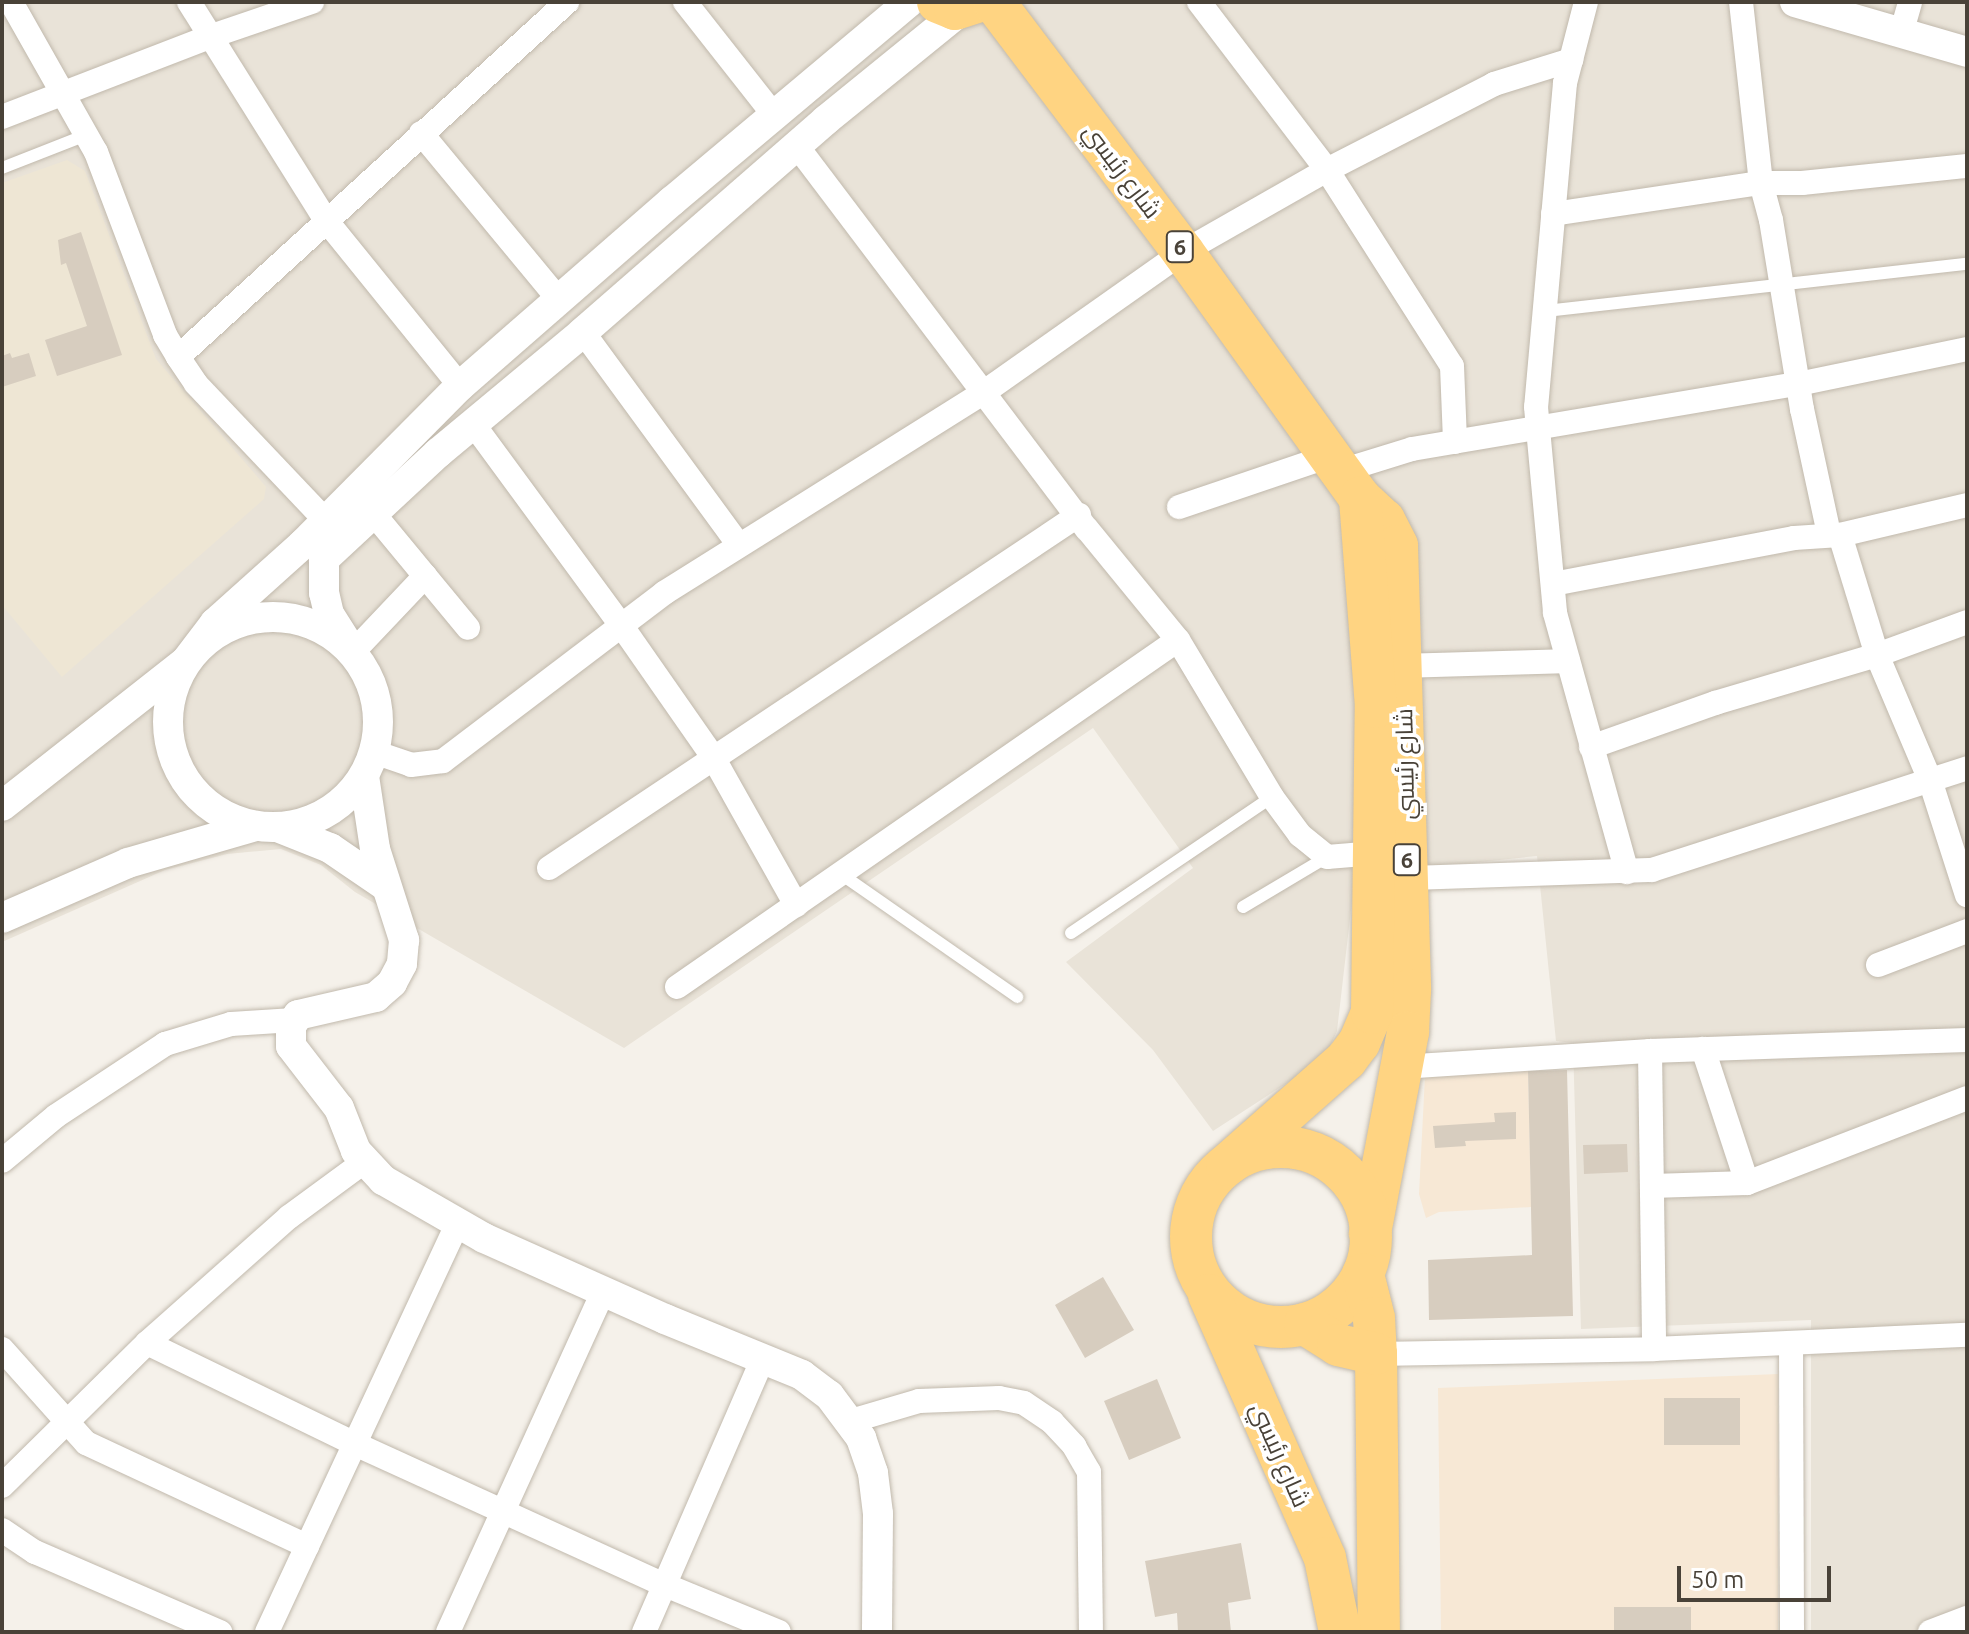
<!DOCTYPE html>
<meta charset="utf-8">
<style>
body{margin:0}
#map{position:relative;width:1969px;height:1634px;overflow:hidden;background:#f5f1ea;font-family:Ubuntu,Cairo,sans-serif}
div>[style]{position:absolute}
.residential>*{inset:0;background:#e9e3d8}
.commercial>*{inset:0;background:#f7e8d5}
.education>*{inset:0;background:#eee6d4}
.building>*{inset:0;background:#d7cdbf}
.roads{filter:drop-shadow(0 0 2px #c1b9ac) drop-shadow(0 0 2px #c1b9ac)}
.service>*{height:12px;margin:-6px;padding:0 6px;transform-origin:6px;border-radius:6px;background:#fff}
.minor>*{height:24px;margin:-12px;padding:0 12px;transform-origin:12px;border-radius:12px;background:#fff}
.tertiary>*{height:30px;margin:-15px;padding:0 15px;transform-origin:15px;border-radius:15px;background:#fff}
.tertiary>.ring{margin:-15px;padding:0;box-sizing:content-box;background:none;border:30px solid #fff;border-radius:50%}
.trunk>*{height:42px;margin:-21px;padding:0 21px;transform-origin:21px;border-radius:21px;background:#ffd482}
.trunk>.ring{margin:-21px;padding:0;box-sizing:content-box;background:none;border:42px solid #ffd482;border-radius:50%}
span{translate:-50% -50%;white-space:nowrap;text-align:center;line-height:1.15;-webkit-text-stroke:7px #fff;paint-order:stroke}
.shield-label span{padding:2px 6px;background:#fff;border:2px solid;border-radius:6px;-webkit-text-stroke-width:0}
.shield-label{font-size:22px;color:#494238;font-weight:700}
.street-label{font-size:24px;color:#494238}
.frame{position:absolute;inset:0;border:4px solid #494238;pointer-events:none}
.scale{position:absolute;left:1677px;top:1566px;width:154px;height:36px;box-sizing:border-box;border:4px solid #494238;border-top:0;padding-left:10px;font-size:24px;line-height:28px;white-space:nowrap;color:#494238;-webkit-text-stroke:6px #fff;paint-order:stroke}
</style>
<div id="map">
<div class="residential">
<i style="clip-path:polygon(2px 2px,1967px 2px,1967px 1632px,1811px 1632px,1811px 1320px,1581px 1329px,1573px 1043px,1556px 1041px,1537px 856px,1355px 875px,1337px 1031px,1324px 1059px,1213px 1131px,1153px 1050px,1066px 962px,1193px 868px,1093px 728px,624px 1048px,355px 892px,321px 865px,281px 849px,227px 854px,165px 870px,2px 942px)"></i>
</div>
<div class="commercial">
<i style="clip-path:polygon(1528px 1071px,1531px 1207px,1439px 1212px,1426px 1218px,1419px 1194px,1425px 1076px)"></i>
<i style="clip-path:polygon(1778px 1374px,1778px 1632px,1441px 1632px,1438px 1388px)"></i>
</div>
<div class="education">
<i style="clip-path:polygon(67px 160px,85px 171px,156px 359px,266px 487px,264px 499px,62px 677px,2px 605px,2px 183px)"></i>
</div>
<div class="building">
<i style="clip-path:polygon(81px 232px,122px 355px,57px 376px,45px 340px,87px 326px,66px 263px,61px 265px,58px 240px)"></i>
<i style="clip-path:polygon(10px 353px,12px 358px,29px 353px,36px 376px,2px 387px,2px 356px)"></i>
<i style="clip-path:polygon(1567px 1070px,1573px 1316px,1429px 1320px,1428px 1260px,1532px 1255px,1528px 1071px)"></i>
<i style="clip-path:polygon(1516px 1112px,1516px 1139px,1465px 1141px,1466px 1146px,1435px 1148px,1433px 1126px,1495px 1122px,1494px 1113px)"></i>
<i style="clip-path:polygon(1627px 1144px,1628px 1172px,1584px 1174px,1583px 1145px)"></i>
<i style="clip-path:polygon(1103px 1277px,1134px 1330px,1085px 1358px,1055px 1305px)"></i>
<i style="clip-path:polygon(1157px 1379px,1181px 1438px,1129px 1460px,1104px 1401px)"></i>
<i style="clip-path:polygon(1664px 1398px,1740px 1398px,1740px 1445px,1664px 1445px)"></i>
<i style="clip-path:polygon(1241px 1543px,1251px 1599px,1228px 1603px,1231px 1632px,1178px 1632px,1177px 1613px,1155px 1617px,1145px 1561px)"></i>
<i style="clip-path:polygon(1614px 1607px,1691px 1607px,1691px 1632px,1614px 1632px)"></i>
</div>
<div class="roads">
<div class="service">
<i style="left:2px;top:168px;width:90px;rotate:-21.4deg"></i>
<i style="left:1545px;top:311px;width:425px;rotate:-6.4deg"></i>
<i style="left:841px;top:874px;width:215px;rotate:34.9deg"></i>
<i style="left:1243px;top:907px;width:98px;rotate:-30.8deg"></i>
<i style="left:1071px;top:933px;width:243px;rotate:-34.1deg"></i>
</div>
<div class="minor">
<i style="left:11px;top:2px;width:172px;rotate:60.5deg"></i>
<i style="left:96px;top:152px;width:196px;rotate:69.3deg"></i>
<i style="left:165px;top:335px;width:26px;rotate:59deg"></i>
<i style="left:178px;top:357px;width:32px;rotate:56deg"></i>
<i style="left:196px;top:384px;width:189px;rotate:46.5deg"></i>
<i style="left:189px;top:2px;width:256px;rotate:57.9deg"></i>
<i style="left:325px;top:219px;width:215px;rotate:51deg"></i>
<i style="left:685px;top:2px;width:144px;rotate:51.8deg"></i>
<i style="left:1199px;top:2px;width:211px;rotate:52.7deg"></i>
<i style="left:1327px;top:170px;width:232px;rotate:57.5deg"></i>
<i style="left:1452px;top:366px;width:76px;rotate:87.7deg"></i>
<i style="left:1586px;top:2px;width:84px;rotate:104.5deg"></i>
<i style="left:1565px;top:83px;width:325px;rotate:95.1deg"></i>
<i style="left:1536px;top:407px;width:207px;rotate:84.7deg"></i>
<i style="left:1555px;top:613px;width:269px;rotate:74.5deg"></i>
<i style="left:1741px;top:2px;width:182px;rotate:83.7deg"></i>
<i style="left:1761px;top:183px;width:38px;rotate:75deg"></i>
<i style="left:1771px;top:220px;width:192px;rotate:80.7deg"></i>
<i style="left:1802px;top:409px;width:128px;rotate:77.8deg"></i>
<i style="left:1901px;top:34px;width:33px;rotate:-74deg"></i>
<i style="left:2px;top:117px;width:222px;rotate:-21.1deg"></i>
<i style="left:209px;top:37px;width:109px;rotate:-18.8deg"></i>
<i style="left:421px;top:133px;width:217px;rotate:50.4deg"></i>
<i style="left:797px;top:146px;width:480px;rotate:52.9deg"></i>
<i style="left:1087px;top:529px;width:144px;rotate:50.7deg"></i>
<i style="left:1178px;top:640px;width:183px;rotate:59.1deg"></i>
<i style="left:1272px;top:797px;width:47px;rotate:53.6deg"></i>
<i style="left:1300px;top:835px;width:35px;rotate:39deg"></i>
<i style="left:1327px;top:857px;width:49px;rotate:-4.7deg"></i>
<i style="left:1553px;top:214px;width:210px;rotate:-8.5deg"></i>
<i style="left:1761px;top:183px;width:41px"></i>
<i style="left:1802px;top:183px;width:166px;rotate:-5.9deg"></i>
<i style="left:583px;top:332px;width:263px;rotate:53.8deg"></i>
<i style="left:178px;top:357px;width:527px;rotate:-42.38deg"></i>
<i style="left:474px;top:425px;width:248px;rotate:53.7deg"></i>
<i style="left:621px;top:625px;width:161px;rotate:55.1deg"></i>
<i style="left:713px;top:757px;width:170px;rotate:60.7deg"></i>
<i style="left:1341px;top:471px;width:74px;rotate:-17.2deg"></i>
<i style="left:1412px;top:449px;width:391px;rotate:-9.6deg"></i>
<i style="left:1798px;top:384px;width:173px;rotate:-11.7deg"></i>
<i style="left:1179px;top:507px;width:159px;rotate:-18.7deg"></i>
<i style="left:373px;top:513px;width:149px;rotate:50.4deg"></i>
<i style="left:1840px;top:535px;width:126px;rotate:72.9deg"></i>
<i style="left:1877px;top:655px;width:136px;rotate:67deg"></i>
<i style="left:1930px;top:780px;width:121px;rotate:72.2deg"></i>
<i style="left:1553px;top:584px;width:245px;rotate:-10.8deg"></i>
<i style="left:1794px;top:538px;width:46px;rotate:-3.7deg"></i>
<i style="left:1840px;top:535px;width:130px;rotate:-13.3deg"></i>
<i style="left:353px;top:652px;width:105px;rotate:-46.5deg"></i>
<i style="left:1403px;top:666px;width:165px;rotate:-1.7deg"></i>
<i style="left:1591px;top:747px;width:132px;rotate:-19.5deg"></i>
<i style="left:1715px;top:703px;width:169px;rotate:-16.5deg"></i>
<i style="left:1877px;top:655px;width:96px;rotate:-20.1deg"></i>
<i style="left:374px;top:752px;width:39px;rotate:19deg"></i>
<i style="left:411px;top:765px;width:32px;rotate:-7deg"></i>
<i style="left:443px;top:761px;width:278px;rotate:-37.2deg"></i>
<i style="left:664px;top:593px;width:377px;rotate:-32.1deg"></i>
<i style="left:983px;top:393px;width:245px;rotate:-35.2deg"></i>
<i style="left:1183px;top:252px;width:166px;rotate:-29.7deg"></i>
<i style="left:1327px;top:170px;width:188px;rotate:-27.2deg"></i>
<i style="left:1494px;top:84px;width:81px;rotate:-17.3deg"></i>
<i style="left:549px;top:868px;width:637px;rotate:-33.67deg"></i>
<i style="left:1408px;top:878px;width:244px;rotate:-1.9deg"></i>
<i style="left:1652px;top:870px;width:331px;rotate:-17.9deg"></i>
<i style="left:1878px;top:965px;width:95px;rotate:-20.9deg"></i>
<i style="left:677px;top:987px;width:609px;rotate:-34.71deg"></i>
<i style="left:1703px;top:1049px;width:141px;rotate:71.8deg"></i>
<i style="left:1650px;top:1051px;width:298px;rotate:89.2deg"></i>
<i style="left:1401px;top:1067px;width:250px;rotate:-3.7deg"></i>
<i style="left:1650px;top:1051px;width:317px;rotate:-2deg"></i>
<i style="left:2px;top:1161px;width:70px;rotate:-39.8deg"></i>
<i style="left:56px;top:1116px;width:131px;rotate:-33.4deg"></i>
<i style="left:165px;top:1044px;width:69px;rotate:-16.9deg"></i>
<i style="left:231px;top:1024px;width:63px;rotate:-3.6deg"></i>
<i style="left:1652px;top:1186px;width:95px;rotate:-1.8deg"></i>
<i style="left:1747px;top:1183px;width:236px;rotate:-21.1deg"></i>
<i style="left:147px;top:1343px;width:231px;rotate:25.9deg"></i>
<i style="left:355px;top:1444px;width:341px;rotate:24.5deg"></i>
<i style="left:665px;top:1585px;width:123px;rotate:22.4deg"></i>
<i style="left:1791px;top:1343px;width:289px;rotate:89.8deg"></i>
<i style="left:2px;top:1349px;width:126px;rotate:48.2deg"></i>
<i style="left:86px;top:1443px;width:244px;rotate:25deg"></i>
<i style="left:1376px;top:1354px;width:278px;rotate:-1deg"></i>
<i style="left:1654px;top:1349px;width:313px;rotate:-2.6deg"></i>
<i style="left:851px;top:1421px;width:71px;rotate:-16.4deg"></i>
<i style="left:919px;top:1401px;width:80px;rotate:-2.1deg"></i>
<i style="left:999px;top:1398px;width:25px;rotate:11deg"></i>
<i style="left:1024px;top:1403px;width:34px;rotate:34deg"></i>
<i style="left:1052px;top:1422px;width:33px;rotate:47deg"></i>
<i style="left:1074px;top:1446px;width:30px;rotate:60deg"></i>
<i style="left:1089px;top:1472px;width:160px;rotate:89.3deg"></i>
<i style="left:2px;top:1486px;width:204px;rotate:-44.6deg"></i>
<i style="left:147px;top:1343px;width:190px;rotate:-41.6deg"></i>
<i style="left:289px;top:1217px;width:93px;rotate:-36.3deg"></i>
<i style="left:2px;top:1530px;width:40px;rotate:34deg"></i>
<i style="left:35px;top:1552px;width:202px;rotate:23.4deg"></i>
<i style="left:267px;top:1632px;width:451px;rotate:-65deg"></i>
<i style="left:448px;top:1632px;width:374px;rotate:-65.5deg"></i>
<i style="left:644px;top:1632px;width:299px;rotate:-66.5deg"></i>
<i style="left:1930px;top:1632px;width:40px;rotate:-21deg"></i>
</div>
<div class="tertiary">
<i style="left:1795px;top:2px;width:179px;rotate:16.2deg"></i>
<i class="ring" style="left:168px;top:617px;width:180px;height:180px"></i>
<i style="left:353px;top:652px;width:45px;rotate:-122.3deg"></i>
<i style="left:329px;top:614px;width:22px;rotate:-103deg"></i>
<i style="left:324px;top:593px;width:34px;rotate:-90deg"></i>
<i style="left:324px;top:559px;width:156px;rotate:-42.9deg"></i>
<i style="left:438px;top:453px;width:189px;rotate:-39.8deg"></i>
<i style="left:583px;top:332px;width:322px;rotate:-41.1deg"></i>
<i style="left:826px;top:120px;width:178px;rotate:-39.1deg"></i>
<i style="left:364px;top:776px;width:74px;rotate:81.4deg"></i>
<i style="left:375px;top:849px;width:96px;rotate:72.3deg"></i>
<i style="left:404px;top:940px;width:24px;rotate:95deg"></i>
<i style="left:402px;top:964px;width:21px;rotate:118deg"></i>
<i style="left:392px;top:983px;width:21px;rotate:139deg"></i>
<i style="left:376px;top:997px;width:80px;rotate:167deg"></i>
<i style="left:298px;top:1015px;width:13px;rotate:122deg"></i>
<i style="left:291px;top:1026px;width:20px;rotate:90deg"></i>
<i style="left:291px;top:1046px;width:78px;rotate:52.3deg"></i>
<i style="left:339px;top:1108px;width:46px;rotate:68.4deg"></i>
<i style="left:356px;top:1151px;width:40px;rotate:47deg"></i>
<i style="left:383px;top:1180px;width:116px;rotate:29.9deg"></i>
<i style="left:484px;top:1238px;width:198px;rotate:24.1deg"></i>
<i style="left:665px;top:1319px;width:148px;rotate:22.2deg"></i>
<i style="left:802px;top:1375px;width:34px;rotate:37deg"></i>
<i style="left:829px;top:1395px;width:54px;rotate:53.3deg"></i>
<i style="left:861px;top:1438px;width:37px;rotate:71deg"></i>
<i style="left:873px;top:1473px;width:41px;rotate:83deg"></i>
<i style="left:878px;top:1514px;width:118px;rotate:90.5deg"></i>
<i style="left:2px;top:806px;width:234px;rotate:-38.2deg"></i>
<i style="left:186px;top:661px;width:48px;rotate:-52.7deg"></i>
<i style="left:215px;top:623px;width:118px;rotate:-41.9deg"></i>
<i style="left:303px;top:544px;width:223px;rotate:-45.2deg"></i>
<i style="left:460px;top:386px;width:281px;rotate:-41.1deg"></i>
<i style="left:672px;top:201px;width:309px;rotate:-40deg"></i>
<i style="left:280px;top:828px;width:54px;rotate:21.8deg"></i>
<i style="left:330px;top:848px;width:65px;rotate:34.4deg"></i>
<i style="left:2px;top:918px;width:137px;rotate:-23.6deg"></i>
<i style="left:128px;top:863px;width:132px;rotate:-16.2deg"></i>
</div>
<div class="trunk">
<i style="left:938px;top:2px;width:18px;rotate:22deg"></i>
<i style="left:955px;top:9px;width:22px;rotate:-18deg"></i>
<i style="left:994px;top:2px;width:313px;rotate:52.9deg"></i>
<i style="left:1183px;top:252px;width:303px;rotate:54.3deg"></i>
<i style="left:1360px;top:498px;width:33px;rotate:43deg"></i>
<i style="left:1384px;top:520px;width:29px;rotate:63deg"></i>
<i style="left:1397px;top:546px;width:444px;rotate:88.3deg"></i>
<i style="left:1410px;top:990px;width:42px;rotate:92.7deg"></i>
<i style="left:1408px;top:1032px;width:205px;rotate:100.7deg"></i>
<i class="ring" style="left:1191px;top:1147px;width:138px;height:138px"></i>
<i style="left:1227px;top:1165px;width:159px;rotate:-41.4deg"></i>
<i style="left:1346px;top:1060px;width:21px;rotate:-53deg"></i>
<i style="left:1359px;top:1043px;width:33px;rotate:-67deg"></i>
<i style="left:1372px;top:1013px;width:306px;rotate:-89.3deg"></i>
<i style="left:1376px;top:707px;width:210px;rotate:-94.4deg"></i>
<i style="left:1363px;top:1274px;width:45px;rotate:76deg"></i>
<i style="left:1374px;top:1318px;width:36px;rotate:87deg"></i>
<i style="left:1376px;top:1354px;width:278px;rotate:89.4deg"></i>
<i style="left:1209px;top:1295px;width:287px;rotate:66.2deg"></i>
<i style="left:1325px;top:1558px;width:76px;rotate:78.5deg"></i>
<i style="left:1305px;top:1324px;width:39px;rotate:32deg"></i>
<i style="left:1338px;top:1345px;width:39px;rotate:13deg"></i>
</div>
</div>
<div class="shield-label">
<span style="left:1180px;top:247px">6</span>
<span style="left:1407px;top:860px">6</span>
</div>
<div class="street-label">
<span style="left:1122px;top:171px;rotate:53deg">شارع رئيسي</span>
<span style="left:1405px;top:764px;rotate:-91deg">شارع رئيسي</span>
<span style="left:1280px;top:1455px;rotate:66deg">شارع رئيسي</span>
</div>
<div class="frame"></div>
<div class="scale">50 m</div>
</div>
